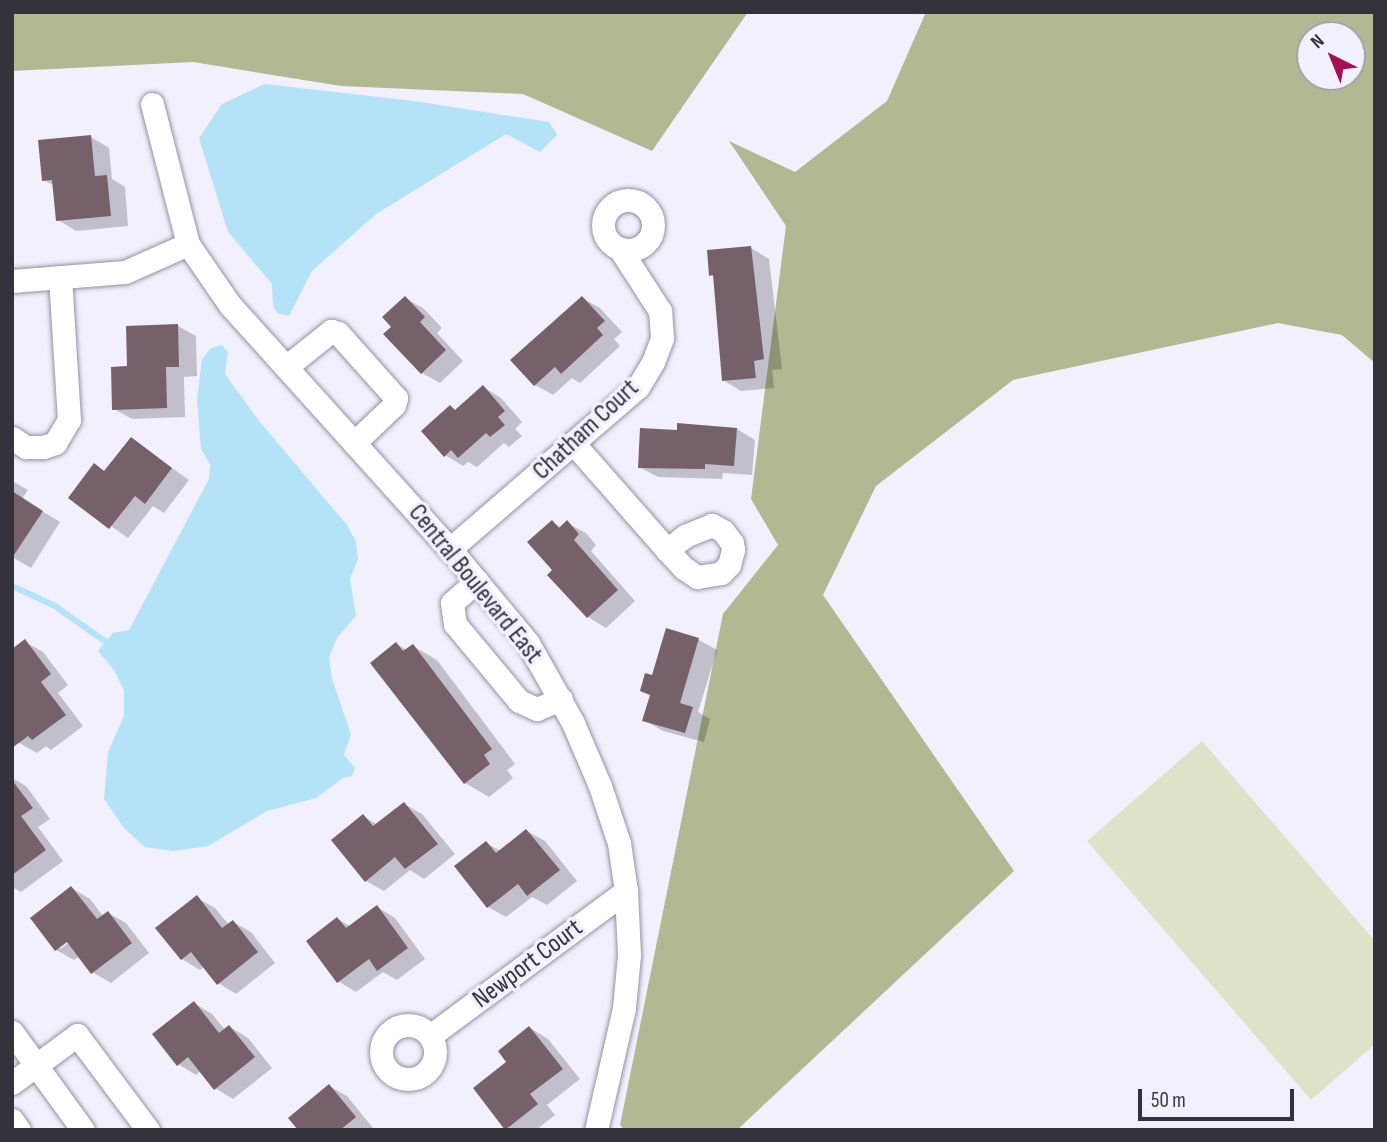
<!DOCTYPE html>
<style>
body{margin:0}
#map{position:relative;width:1387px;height:1142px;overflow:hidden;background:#f2f0fd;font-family:"Sofia Sans Condensed",sans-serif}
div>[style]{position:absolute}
.green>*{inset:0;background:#dde3c8}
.forest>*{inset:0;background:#b0b991}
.water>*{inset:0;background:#b4e2f6}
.shadow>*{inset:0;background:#0003}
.stream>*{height:6px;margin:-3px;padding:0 3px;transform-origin:3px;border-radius:3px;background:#b4e2f6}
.building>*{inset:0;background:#76616b}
.roads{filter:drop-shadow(0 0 2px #9591a5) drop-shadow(0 0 2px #9591a5)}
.minor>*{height:23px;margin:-11.5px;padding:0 11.5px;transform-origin:11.5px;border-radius:11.5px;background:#fff}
.minor>.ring{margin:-11.5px;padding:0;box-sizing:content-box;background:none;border:23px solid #fff;border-radius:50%}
span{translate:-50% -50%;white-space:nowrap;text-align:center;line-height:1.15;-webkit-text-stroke:7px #f2f0fd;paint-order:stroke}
.street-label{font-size:26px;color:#34333b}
.frame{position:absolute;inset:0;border:14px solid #34333b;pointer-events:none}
.north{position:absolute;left:1296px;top:21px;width:70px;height:70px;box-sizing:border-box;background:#f2f0fd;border:2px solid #a6a4af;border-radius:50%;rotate:317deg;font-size:19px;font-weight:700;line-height:28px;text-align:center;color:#34333b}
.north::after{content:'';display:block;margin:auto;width:24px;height:32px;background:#a21156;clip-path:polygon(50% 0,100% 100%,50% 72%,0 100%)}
.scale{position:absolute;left:1138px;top:1089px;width:156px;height:32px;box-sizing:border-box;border:4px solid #34333b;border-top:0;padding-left:9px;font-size:21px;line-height:24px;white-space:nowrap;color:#34333b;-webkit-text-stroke:5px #f2f0fd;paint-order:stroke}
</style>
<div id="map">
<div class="green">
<i style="clip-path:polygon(1202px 741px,1375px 941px,1375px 1044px,1311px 1100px,1087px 841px)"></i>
</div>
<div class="forest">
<i style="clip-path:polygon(12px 12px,748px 12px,652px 151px,523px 94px,341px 86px,193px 62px,12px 71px)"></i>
<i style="clip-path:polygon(evenodd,926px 12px,1375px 12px,1375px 363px,1342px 335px,1278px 323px,1013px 380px,876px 486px,823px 595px,1014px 871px,737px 1130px,625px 1130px,620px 1125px,723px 614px,778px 545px,751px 499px,786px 226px,729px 141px,795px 172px,887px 101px,926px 12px,1310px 35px,1352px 35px,1352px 77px,1310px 77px,1310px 35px)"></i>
</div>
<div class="water">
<i style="clip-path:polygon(265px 84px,414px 101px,549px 122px,557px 135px,540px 152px,506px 134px,376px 214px,312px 271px,289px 316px,277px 313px,273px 306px,272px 284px,228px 232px,199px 138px,222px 104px)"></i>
<i style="clip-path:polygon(222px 345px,228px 352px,225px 374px,259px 421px,347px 525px,356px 542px,358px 559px,350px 579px,356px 616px,337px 638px,329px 657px,332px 679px,351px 734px,344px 755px,355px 768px,352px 776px,343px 778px,316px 798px,267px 811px,208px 846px,173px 851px,145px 847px,124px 828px,104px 799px,108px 752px,124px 716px,124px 690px,114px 670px,98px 651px,113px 633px,129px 630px,209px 479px,210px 464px,201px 449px,197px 400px,202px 359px,211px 348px)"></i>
</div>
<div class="shadow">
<i style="clip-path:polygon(91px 137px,109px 148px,112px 179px,125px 187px,128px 226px,76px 231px,58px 220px,55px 186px,43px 180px)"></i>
<i style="clip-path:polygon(751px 248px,769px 259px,782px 369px,772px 370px,774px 388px,741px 391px,723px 380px,715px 277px,711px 275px)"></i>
<i style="clip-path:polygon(405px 298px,423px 308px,442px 328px,437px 333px,463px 361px,440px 383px,422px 373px,394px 327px)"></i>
<i style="clip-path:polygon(582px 298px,600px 308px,622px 332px,614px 339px,620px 346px,580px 383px,572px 378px,553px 395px,535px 385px)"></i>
<i style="clip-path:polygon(178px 326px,196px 336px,197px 376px,184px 377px,185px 417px,132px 419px,114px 409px,129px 368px)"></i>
<i style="clip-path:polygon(483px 387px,501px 398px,522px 422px,515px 429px,522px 436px,509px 447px,504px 443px,477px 467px,468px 462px,463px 466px,445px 455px,450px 407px,457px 411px)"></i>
<i style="clip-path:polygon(737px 429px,755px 440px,752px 475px,723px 473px,722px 479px,658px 477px,639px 467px,678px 432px)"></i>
<i style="clip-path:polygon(131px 439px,189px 480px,164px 513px,153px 506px,128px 538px,70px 497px,94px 465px,106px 472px)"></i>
<i style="clip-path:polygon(12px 481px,28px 490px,22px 499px,60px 522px,31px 568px,12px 557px)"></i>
<i style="clip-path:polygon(552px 522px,562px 528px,567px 523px,586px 533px,596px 545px,591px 551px,635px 601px,606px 628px,588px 617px,555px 570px)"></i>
<i style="clip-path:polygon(667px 631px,699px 640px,717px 650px,698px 712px,710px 719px,704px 742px,663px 731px,644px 720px,652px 696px,642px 691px,653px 677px)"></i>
<i style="clip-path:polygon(25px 642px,43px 652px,68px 685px,58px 693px,83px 726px,51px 750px,46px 746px,37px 753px,19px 743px)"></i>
<i style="clip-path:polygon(396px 644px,407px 650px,413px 646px,437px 660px,515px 764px,507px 770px,513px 778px,489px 797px,465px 783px)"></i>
<i style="clip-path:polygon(12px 778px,26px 786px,50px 819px,38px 827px,63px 861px,21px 892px,12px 887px)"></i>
<i style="clip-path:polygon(404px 804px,422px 814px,455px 854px,424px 879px,410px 870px,384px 891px,366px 881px,363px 816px,378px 825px)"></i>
<i style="clip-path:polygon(527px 831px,545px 841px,577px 881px,547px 905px,532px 897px,506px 917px,488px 907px,486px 843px,501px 851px)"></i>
<i style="clip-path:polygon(evenodd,72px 888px,90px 899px,103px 916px,108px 913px,126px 923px,149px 953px,111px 983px,92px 972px,80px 956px,74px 960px,56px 950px,72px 888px,75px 938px,60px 949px,60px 945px,75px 938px)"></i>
<i style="clip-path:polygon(197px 898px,215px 908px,229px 925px,233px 922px,251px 932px,275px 963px,236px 994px,218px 983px,205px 966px,200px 970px,182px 959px,158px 928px)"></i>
<i style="clip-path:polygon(377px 907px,395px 918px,425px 959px,397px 980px,383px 972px,356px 992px,338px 981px,338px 919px,351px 927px)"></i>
<i style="clip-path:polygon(194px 1003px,212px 1014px,226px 1031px,230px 1027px,248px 1038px,272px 1068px,233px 1099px,215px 1088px,201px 1071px,196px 1075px,178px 1064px)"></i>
<i style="clip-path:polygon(530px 1028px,548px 1039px,580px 1079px,547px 1105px,555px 1115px,536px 1130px,509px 1130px,509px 1062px)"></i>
<i style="clip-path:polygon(329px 1086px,347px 1096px,373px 1128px,300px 1130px)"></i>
</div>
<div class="stream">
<i style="left:12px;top:586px;width:47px;rotate:24.9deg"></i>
<i style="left:55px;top:606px;width:62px;rotate:35.2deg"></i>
</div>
<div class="building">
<i style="clip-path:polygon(91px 135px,95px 176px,107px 175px,111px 216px,56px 221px,52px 180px,42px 181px,38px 140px)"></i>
<i style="clip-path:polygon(751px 246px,764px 359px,754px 361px,756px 378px,722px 381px,713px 275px,709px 276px,707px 250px)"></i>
<i style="clip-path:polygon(405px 296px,425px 317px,420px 322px,446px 350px,421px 374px,383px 334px,391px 327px,382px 317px)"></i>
<i style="clip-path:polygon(582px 296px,605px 321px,597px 328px,603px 335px,561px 374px,555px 367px,534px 386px,510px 360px)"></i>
<i style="clip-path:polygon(178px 324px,179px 367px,166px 367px,167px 408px,112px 410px,111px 367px,127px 366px,126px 326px)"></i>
<i style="clip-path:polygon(483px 385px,505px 411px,498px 417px,505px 425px,490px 437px,486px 433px,458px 458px,451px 450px,444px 457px,421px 431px,450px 405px,455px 410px)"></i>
<i style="clip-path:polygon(677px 423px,737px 428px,734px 466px,705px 464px,705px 469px,638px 468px,640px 428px,677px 430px)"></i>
<i style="clip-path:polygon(131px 437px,172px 468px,145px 504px,135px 496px,109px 529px,68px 498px,94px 463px,104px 471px)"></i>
<i style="clip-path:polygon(12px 491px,43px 511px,12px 558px)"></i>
<i style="clip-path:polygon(552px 520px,559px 528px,567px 520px,579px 534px,574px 540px,618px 590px,587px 618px,547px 575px,552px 570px,527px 542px)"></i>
<i style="clip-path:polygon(666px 628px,699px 638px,680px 703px,693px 707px,685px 733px,642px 721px,650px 695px,640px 691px,645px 673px,652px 675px)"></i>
<i style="clip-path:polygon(25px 639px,51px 674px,41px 682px,66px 715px,32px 740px,28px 736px,12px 748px,12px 649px)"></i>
<i style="clip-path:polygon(396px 642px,403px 651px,413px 644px,492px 749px,484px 755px,490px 764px,464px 784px,370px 663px)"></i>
<i style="clip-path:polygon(12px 780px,33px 808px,21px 816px,46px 850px,12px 875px)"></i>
<i style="clip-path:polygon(404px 802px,438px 844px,405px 869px,395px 857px,365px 882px,331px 840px,363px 814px,373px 826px)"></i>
<i style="clip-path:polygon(526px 829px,560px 870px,527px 896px,518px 884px,487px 908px,454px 866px,486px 841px,496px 853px)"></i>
<i style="clip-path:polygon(71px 886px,97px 919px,108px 911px,132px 943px,91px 974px,67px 942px,55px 951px,30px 918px)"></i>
<i style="clip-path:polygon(197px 895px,222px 928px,233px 920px,258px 952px,217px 985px,191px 952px,181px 960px,155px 928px)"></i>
<i style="clip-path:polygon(377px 905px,408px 948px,377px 971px,369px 959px,337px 983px,306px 941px,337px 917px,346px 928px)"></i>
<i style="clip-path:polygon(194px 1001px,219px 1033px,229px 1025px,255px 1057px,214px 1090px,188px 1057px,177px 1066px,152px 1034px)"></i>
<i style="clip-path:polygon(529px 1026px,563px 1069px,530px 1094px,538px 1104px,505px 1130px,473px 1088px,506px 1062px,498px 1051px)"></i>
<i style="clip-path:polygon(329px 1084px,356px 1117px,340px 1130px,298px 1130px,288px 1118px)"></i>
</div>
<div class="roads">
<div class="minor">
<i style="left:152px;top:104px;width:145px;rotate:75.6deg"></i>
<i style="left:188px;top:244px;width:74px;rotate:55.5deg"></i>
<i style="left:230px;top:305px;width:329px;rotate:48deg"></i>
<i style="left:450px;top:549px;width:122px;rotate:50.3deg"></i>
<i style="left:528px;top:643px;width:92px;rotate:60.6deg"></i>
<i style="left:573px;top:723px;width:69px;rotate:66.8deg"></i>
<i style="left:600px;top:786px;width:60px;rotate:71.6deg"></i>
<i style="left:619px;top:843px;width:49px;rotate:81.7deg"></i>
<i style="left:626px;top:891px;width:64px;rotate:87.3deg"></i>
<i style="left:629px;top:955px;width:53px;rotate:95.4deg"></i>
<i style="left:624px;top:1008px;width:125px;rotate:102.9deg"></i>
<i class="ring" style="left:603px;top:200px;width:27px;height:27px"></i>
<i style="left:12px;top:281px;width:113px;rotate:-4.6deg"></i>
<i style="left:125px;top:272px;width:69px;rotate:-24deg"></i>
<i style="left:286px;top:367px;width:58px;rotate:-38.7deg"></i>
<i style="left:331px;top:331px;width:7px;rotate:16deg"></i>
<i style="left:338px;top:333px;width:87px;rotate:48.3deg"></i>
<i style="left:396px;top:398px;width:7px;rotate:106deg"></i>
<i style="left:394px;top:405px;width:55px;rotate:136.5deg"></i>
<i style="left:12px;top:438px;width:17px;rotate:33deg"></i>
<i style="left:26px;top:447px;width:17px"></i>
<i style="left:43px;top:447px;width:13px;rotate:-18deg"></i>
<i style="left:55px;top:443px;width:27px;rotate:-59deg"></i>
<i style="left:69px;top:420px;width:143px;rotate:-93.6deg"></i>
<i style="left:574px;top:444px;width:141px;rotate:48.7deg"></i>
<i style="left:667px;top:550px;width:25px;rotate:47deg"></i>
<i style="left:684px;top:568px;width:16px;rotate:35deg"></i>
<i style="left:697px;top:577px;width:24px;rotate:-9deg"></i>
<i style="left:721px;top:573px;width:11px;rotate:-45deg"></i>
<i style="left:729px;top:565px;width:16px;rotate:-75deg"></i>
<i style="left:733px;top:550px;width:7px;rotate:-98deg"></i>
<i style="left:732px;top:543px;width:15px;rotate:-127deg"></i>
<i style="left:723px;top:531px;width:13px;rotate:-151deg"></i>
<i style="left:712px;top:525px;width:29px;rotate:158deg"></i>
<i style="left:685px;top:536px;width:23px;rotate:142deg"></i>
<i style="left:450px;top:549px;width:248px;rotate:-40.8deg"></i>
<i style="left:638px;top:387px;width:29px;rotate:-59deg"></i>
<i style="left:653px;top:362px;width:26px;rotate:-69deg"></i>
<i style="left:662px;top:338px;width:27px;rotate:-94deg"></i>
<i style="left:660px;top:311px;width:74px;rotate:-122.8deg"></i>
<i style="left:477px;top:581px;width:33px;rotate:139deg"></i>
<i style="left:452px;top:603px;width:21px;rotate:82deg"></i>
<i style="left:455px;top:624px;width:100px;rotate:50.3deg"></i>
<i style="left:519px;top:701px;width:20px;rotate:24deg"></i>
<i style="left:537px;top:709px;width:26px;rotate:-23deg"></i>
<i class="ring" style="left:381px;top:1025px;width:31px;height:31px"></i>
<i style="left:12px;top:1032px;width:121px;rotate:54.1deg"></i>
<i style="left:430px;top:1036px;width:244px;rotate:-36.5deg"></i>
<i style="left:12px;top:1083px;width:81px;rotate:-36.4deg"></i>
<i style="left:77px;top:1035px;width:119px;rotate:53.2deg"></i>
<i style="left:12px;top:1120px;width:12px;rotate:55deg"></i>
</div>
</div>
<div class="street-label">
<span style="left:586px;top:430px;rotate:-43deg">Chatham Court</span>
<span style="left:475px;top:584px;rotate:51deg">Central Boulevard East</span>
<span style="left:528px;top:964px;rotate:-37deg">Newport Court</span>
</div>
<div class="frame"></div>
<div class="north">N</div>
<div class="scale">50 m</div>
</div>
